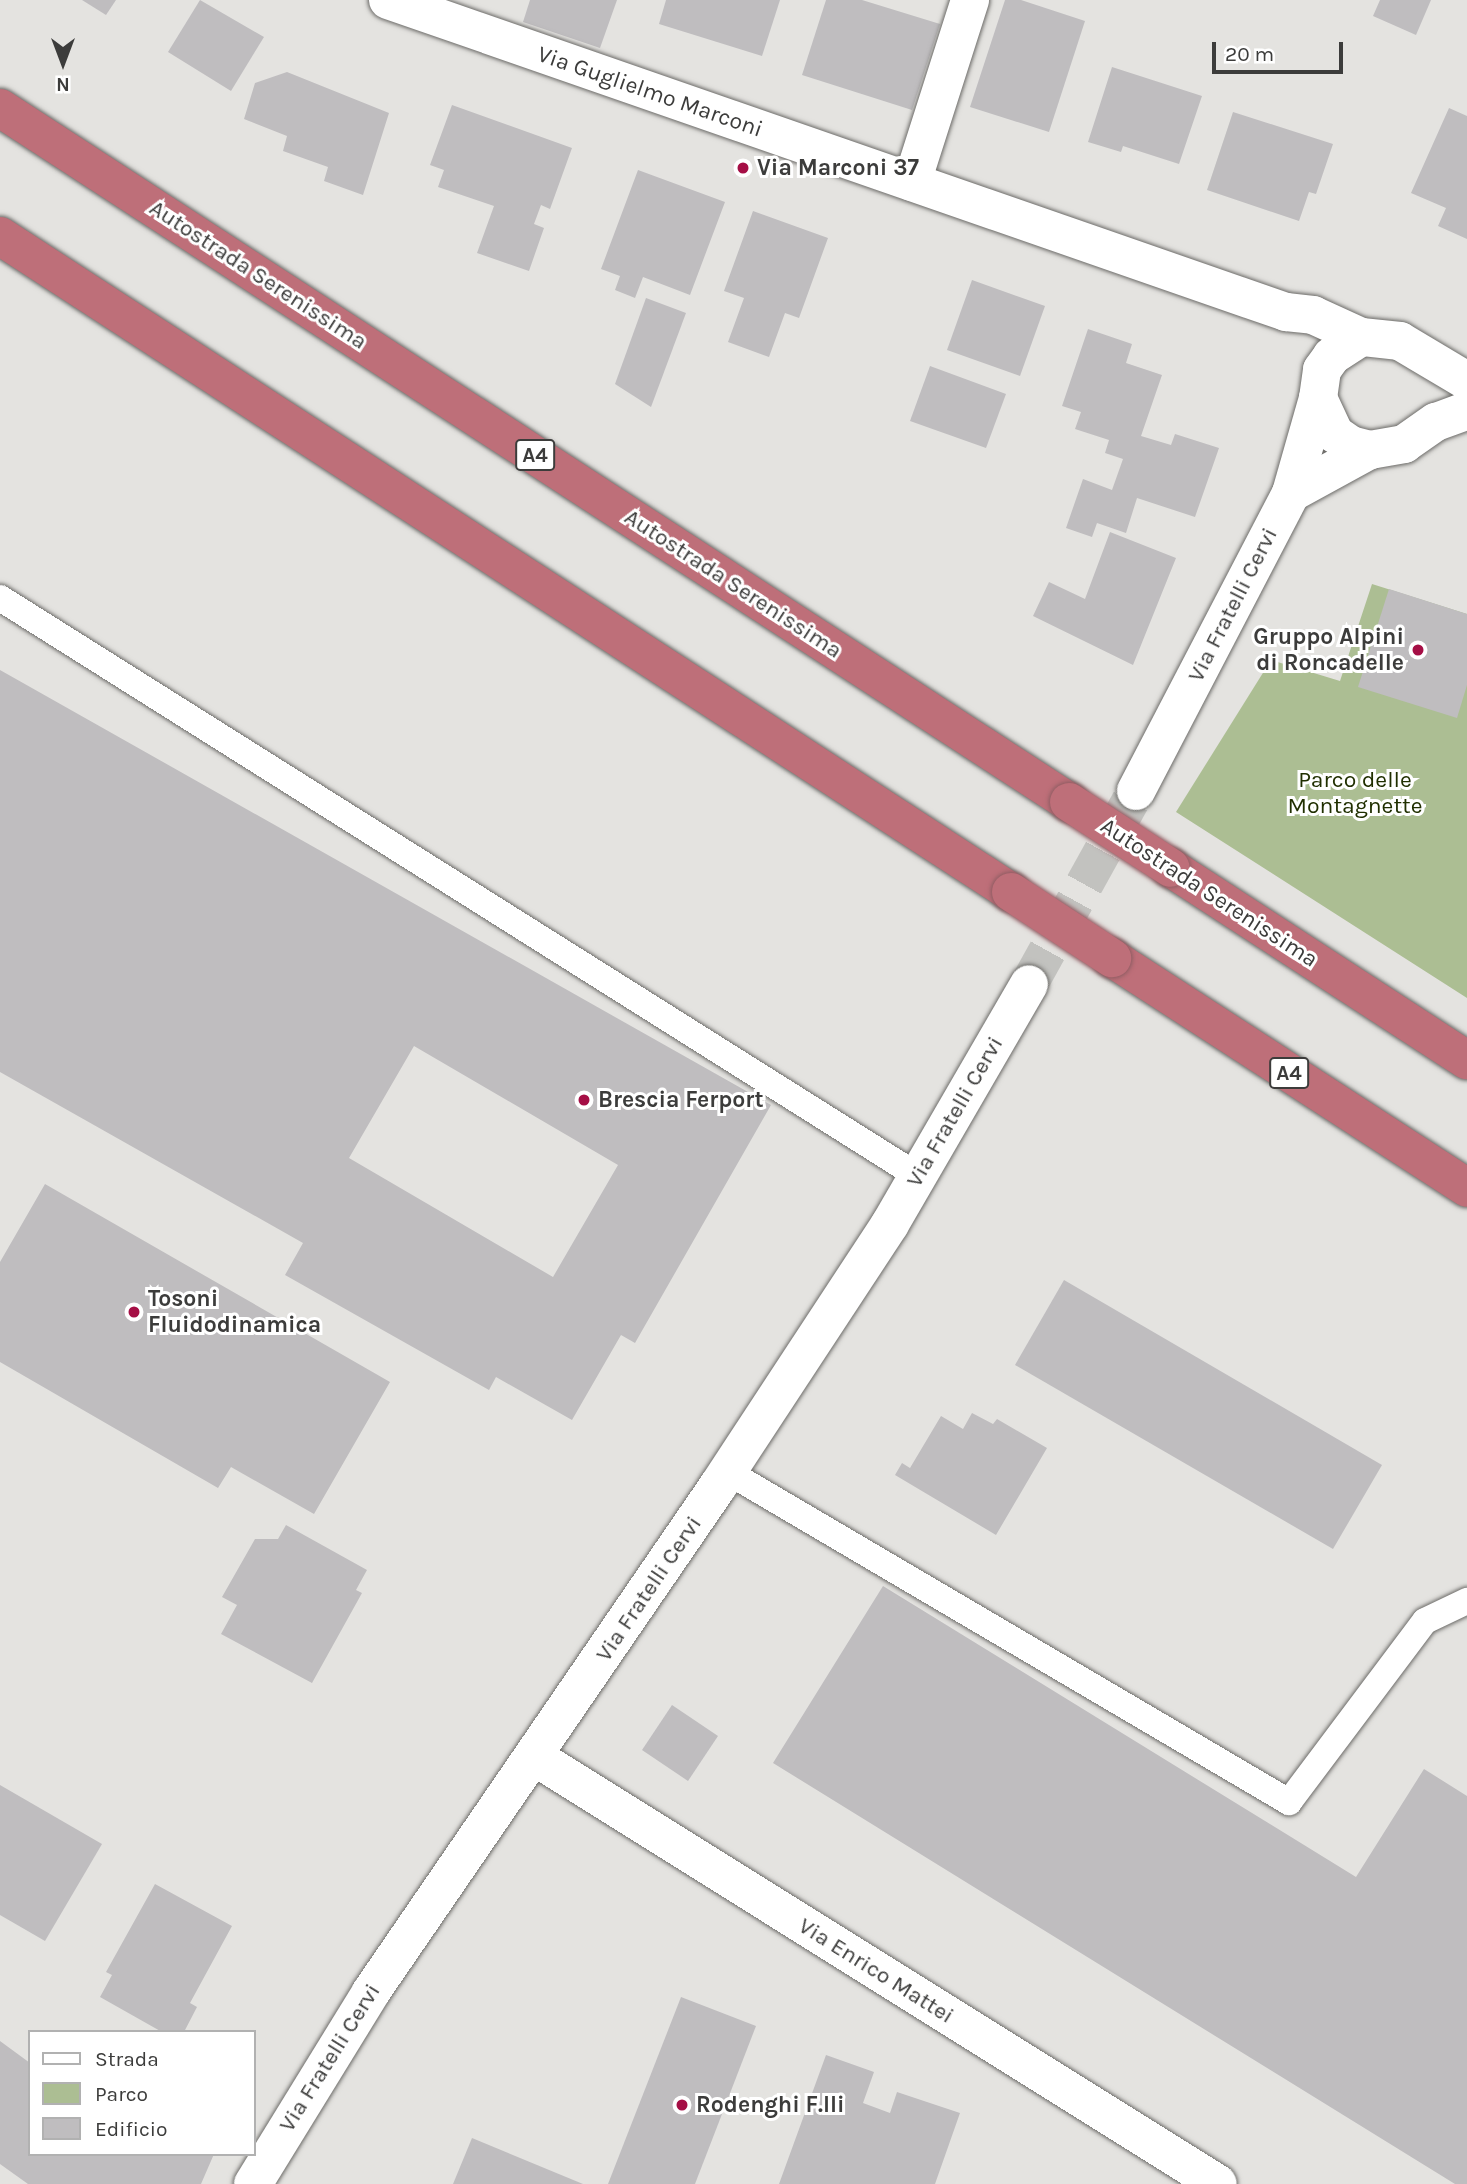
<!DOCTYPE html>
<style>
body{margin:0}
#map{position:relative;width:1467px;height:2184px;overflow:hidden;background:#e4e3e0;font-family:Karla,sans-serif}
div>[style]{position:absolute}
.green>*{inset:0;background:#acbe93}
.building>*{inset:0;background:#bfbdbf}
.street-tunnel>*{height:38px;margin-top:-19px;transform-origin:0;background:repeating-linear-gradient(90deg,#c2c2bf 0 38px,transparent 0 57px)}
.roads{filter:drop-shadow(0 0 2px #6c6b68) drop-shadow(0 0 2px #6c6b68)}
.lane>*{height:26px;margin:-13px;padding:0 13px;transform-origin:13px;border-radius:13px;background:#fff}
.street>*{height:38px;margin:-19px;padding:0 19px;transform-origin:19px;border-radius:19px;background:#fff}
.highway>*{height:38px;margin:-19px;padding:0 19px;transform-origin:19px;border-radius:19px;background:#be6f79}
.bridges{filter:drop-shadow(0 0 2px #905d63) drop-shadow(0 0 2px #905d63)}
.highway-bridge>*{height:38px;margin:-19px;padding:0 19px;transform-origin:19px;border-radius:19px;background:#be6f79}
.dots>*{width:19px;height:19px;translate:-50% -50%;box-sizing:border-box;border:4px solid #fff;border-radius:50%}
span{translate:-50% -50%;white-space:nowrap;text-align:center;line-height:1.15;-webkit-text-stroke:6px #fff;paint-order:stroke}
.shield-label span{padding:2px 5px;background:#fff;border:2px solid;border-radius:5px;-webkit-text-stroke-width:0}
.shield-label{font-size:21px;color:#3c3c3b;font-weight:700}
.street-label{font-size:23px;color:#3c3c3b}
.poi-label{font-size:23px;color:#3c3c3b;font-weight:700}
.left{translate:0 -50%;text-align:left}
.right{translate:-100% -50%;text-align:right}
.park-label{font-size:23px;color:#202f00}
.legend{position:absolute;left:28px;top:2030px;width:228px;height:126px;box-sizing:border-box;background:#fff;border:2px solid #b1b1b1;margin:0;padding:9px 12px;list-style:none;font-size:21px;color:#3c3c3b}
.legend li{display:flex;align-items:center;gap:14px;height:35px}
.legend b{width:35px;border:2px solid #b1b1b1}
.north{position:absolute;left:28px;top:28px;width:70px;height:70px;-webkit-text-stroke:5px #fff;paint-order:stroke;rotate:180deg;font-size:19px;font-weight:700;line-height:28px;text-align:center;color:#3c3c3b}
.north::after{content:'';display:block;margin:auto;width:24px;height:32px;background:#3c3c3b;clip-path:polygon(50% 0,100% 100%,50% 72%,0 100%)}
.scale{position:absolute;left:1212px;top:42px;width:131px;height:32px;box-sizing:border-box;border:4px solid #3c3c3b;border-top:0;padding-left:9px;font-size:21px;line-height:24px;white-space:nowrap;color:#3c3c3b;-webkit-text-stroke:5px #fff;paint-order:stroke}
</style>
<div id="map">
<div class="green">
<i style="clip-path:polygon(1372px 584px,1467px 614px,1467px 998px,1176px 812px,1271px 660px,1340px 681px)"></i>
</div>
<div class="building">
<i style="clip-path:polygon(82px 0,116px 0,106px 15px)"></i>
<i style="clip-path:polygon(200px 0,264px 37px,231px 91px,168px 52px)"></i>
<i style="clip-path:polygon(530px 0,617px 0,600px 48px,523px 22px)"></i>
<i style="clip-path:polygon(666px 0,780px 0,762px 56px,659px 24px)"></i>
<i style="clip-path:polygon(826px 0,862px 0,940px 24px,912px 110px,802px 75px)"></i>
<i style="clip-path:polygon(1005px 0,1021px 0,1085px 21px,1049px 132px,970px 107px)"></i>
<i style="clip-path:polygon(1380px 0,1431px 0,1416px 35px,1373px 16px)"></i>
<i style="clip-path:polygon(1112px 67px,1202px 96px,1179px 164px,1123px 146px,1121px 152px,1088px 142px)"></i>
<i style="clip-path:polygon(287px 72px,389px 113px,363px 195px,324px 181px,328px 167px,283px 151px,287px 136px,244px 119px,255px 83px)"></i>
<i style="clip-path:polygon(452px 105px,572px 148px,550px 209px,541px 205px,534px 224px,544px 228px,529px 271px,477px 253px,494px 206px,438px 187px,444px 170px,430px 165px)"></i>
<i style="clip-path:polygon(1449px 108px,1467px 116px,1467px 239px,1438px 226px,1446px 208px,1411px 193px)"></i>
<i style="clip-path:polygon(1233px 112px,1333px 144px,1316px 194px,1309px 192px,1299px 221px,1207px 190px)"></i>
<i style="clip-path:polygon(638px 170px,725px 202px,690px 295px,643px 277px,635px 298px,615px 290px,620px 276px,601px 269px)"></i>
<i style="clip-path:polygon(753px 211px,828px 238px,799px 318px,785px 313px,769px 357px,728px 342px,744px 298px,724px 291px)"></i>
<i style="clip-path:polygon(972px 280px,1045px 306px,1020px 376px,947px 350px)"></i>
<i style="clip-path:polygon(646px 298px,686px 313px,651px 407px,615px 384px)"></i>
<i style="clip-path:polygon(1088px 329px,1132px 344px,1126px 363px,1162px 375px,1141px 436px,1171px 445px,1175px 434px,1219px 448px,1195px 517px,1137px 498px,1126px 533px,1097px 523px,1092px 537px,1066px 528px,1083px 479px,1112px 490px,1123px 459px,1105px 453px,1109px 440px,1075px 429px,1081px 412px,1062px 406px)"></i>
<i style="clip-path:polygon(930px 366px,1006px 394px,986px 448px,910px 421px)"></i>
<i style="clip-path:polygon(1110px 532px,1176px 558px,1133px 665px,1033px 616px,1049px 582px,1085px 599px)"></i>
<i style="clip-path:polygon(1389px 589px,1467px 614px,1467px 685px,1457px 718px,1358px 687px)"></i>
<i style="clip-path:polygon(evenodd,0 670px,771px 1105px,635px 1343px,621px 1335px,572px 1420px,496px 1377px,489px 1390px,285px 1275px,303px 1243px,0 1072px,0 670px,414px 1046px,618px 1165px,553px 1277px,349px 1158px,414px 1046px)"></i>
<i style="clip-path:polygon(45px 1184px,390px 1382px,314px 1514px,231px 1467px,218px 1488px,0 1362px,0 1262px)"></i>
<i style="clip-path:polygon(1064px 1280px,1382px 1465px,1333px 1549px,1015px 1365px)"></i>
<i style="clip-path:polygon(972px 1413px,993px 1424px,997px 1419px,1047px 1448px,996px 1535px,895px 1475px,902px 1463px,910px 1468px,941px 1416px,963px 1429px)"></i>
<i style="clip-path:polygon(286px 1525px,367px 1570px,356px 1590px,362px 1593px,312px 1683px,221px 1634px,237px 1605px,222px 1597px,255px 1539px,278px 1539px)"></i>
<i style="clip-path:polygon(883px 1586px,1356px 1877px,1424px 1769px,1467px 1796px,1467px 2184px,1455px 2184px,773px 1763px)"></i>
<i style="clip-path:polygon(672px 1705px,718px 1736px,688px 1781px,642px 1750px)"></i>
<i style="clip-path:polygon(0 1785px,102px 1844px,45px 1941px,0 1915px)"></i>
<i style="clip-path:polygon(155px 1884px,232px 1926px,190px 2003px,197px 2007px,184px 2032px,162px 2032px,100px 1997px,112px 1975px,106px 1972px)"></i>
<i style="clip-path:polygon(681px 1997px,756px 2026px,695px 2184px,608px 2184px)"></i>
<i style="clip-path:polygon(0 2041px,30px 2063px,30px 2154px,214px 2154px,201px 2184px,28px 2184px,0 2164px)"></i>
<i style="clip-path:polygon(826px 2055px,874px 2072px,863px 2103px,890px 2113px,897px 2092px,960px 2113px,935px 2184px,779px 2184px)"></i>
<i style="clip-path:polygon(472px 2138px,583px 2184px,453px 2184px)"></i>
</div>
<div class="street-tunnel">
<i style="left:1029px;top:984px;width:221px;rotate:-61deg"></i>
</div>
<div class="roads">
<div class="lane">
<i style="left:0;top:598px;width:1085px;rotate:32.2deg"></i>
<i style="left:728px;top:1472px;width:651px;rotate:30.47deg"></i>
<i style="left:1289px;top:1802px;width:226px;rotate:-53.1deg"></i>
<i style="left:1425px;top:1621px;width:47px;rotate:-25.5deg"></i>
</div>
<div class="street">
<i style="left:388px;top:0;width:951px;rotate:19.16deg"></i>
<i style="left:1286px;top:312px;width:27px;rotate:6deg"></i>
<i style="left:1313px;top:315px;width:53px;rotate:24.6deg"></i>
<i style="left:912px;top:182px;width:191px;rotate:-72.3deg"></i>
<i style="left:1467px;top:381px;width:78px;rotate:-149.2deg"></i>
<i style="left:1400px;top:341px;width:39px;rotate:-174deg"></i>
<i style="left:1361px;top:337px;width:35px;rotate:147deg"></i>
<i style="left:1332px;top:356px;width:17px;rotate:126deg"></i>
<i style="left:1322px;top:370px;width:28px;rotate:98deg"></i>
<i style="left:1318px;top:398px;width:40px;rotate:65deg"></i>
<i style="left:1335px;top:434px;width:19px;rotate:35deg"></i>
<i style="left:1351px;top:445px;width:20px;rotate:15deg"></i>
<i style="left:1370px;top:450px;width:35px;rotate:-10deg"></i>
<i style="left:1404px;top:444px;width:39px;rotate:-35deg"></i>
<i style="left:1436px;top:422px;width:33px;rotate:-20deg"></i>
<i style="left:1291px;top:493px;width:90px;rotate:-28.6deg"></i>
<i style="left:1136px;top:791px;width:336px;rotate:-62.5deg"></i>
<i style="left:1291px;top:493px;width:99px;rotate:-74.1deg"></i>
<i style="left:535px;top:1757px;width:805px;rotate:32.01deg"></i>
<i style="left:253px;top:2184px;width:225px;rotate:-58.4deg"></i>
<i style="left:371px;top:1992px;width:614px;rotate:-55.56deg"></i>
<i style="left:718px;top:1486px;width:313px;rotate:-56.7deg"></i>
<i style="left:890px;top:1224px;width:277px;rotate:-59.9deg"></i>
</div>
<div class="highway">
<i style="left:0;top:108px;width:1275px;rotate:32.99deg"></i>
<i style="left:0;top:236px;width:1205px;rotate:32.98deg"></i>
<i style="left:1171px;top:868px;width:353px;rotate:33deg"></i>
<i style="left:1112px;top:958px;width:423px;rotate:32.9deg"></i>
</div>
</div>
<div class="bridges">
<div class="highway-bridge">
<i style="left:1069px;top:802px;width:121px;rotate:32.9deg"></i>
<i style="left:1011px;top:892px;width:121px;rotate:33.2deg"></i>
</div>
</div>
<div class="dots">
<i style="left:743px;top:168px;background:#a50e45"></i>
<i style="left:1418px;top:650px;background:#a50e45"></i>
<i style="left:584px;top:1100px;background:#a50e45"></i>
<i style="left:134px;top:1312px;background:#a50e45"></i>
<i style="left:682px;top:2105px;background:#a50e45"></i>
</div>
<div class="shield-label">
<span style="left:535px;top:455px">A4</span>
<span style="left:1289px;top:1073px">A4</span>
</div>
<div class="street-label">
<span style="left:650px;top:92px;rotate:19deg">Via Guglielmo Marconi</span>
<span style="left:258px;top:275px;rotate:33deg">Autostrada Serenissima</span>
<span style="left:733px;top:584px;rotate:33deg">Autostrada Serenissima</span>
<span style="left:1233px;top:605px;rotate:-63deg">Via Fratelli Cervi</span>
<span style="left:1209px;top:893px;rotate:33deg">Autostrada Serenissima</span>
<span style="left:955px;top:1112px;rotate:-60deg">Via Fratelli Cervi</span>
<span style="left:649px;top:1589px;rotate:-56deg">Via Fratelli Cervi</span>
<span style="left:876px;top:1971px;rotate:32deg">Via Enrico Mattei</span>
<span style="left:330px;top:2058px;rotate:-58deg">Via Fratelli Cervi</span>
</div>
<div class="poi-label">
<span class="left" style="left:757px;top:168px">Via Marconi 37</span>
<span class="right" style="left:1404px;top:650px">Gruppo Alpini<br>di Roncadelle</span>
<span class="left" style="left:598px;top:1100px">Brescia Ferport</span>
<span class="left" style="left:148px;top:1312px">Tosoni<br>Fluidodinamica</span>
<span class="left" style="left:696px;top:2105px">Rodenghi F.lli</span>
</div>
<div class="park-label">
<span style="left:1355px;top:793px">Parco delle<br>Montagnette</span>
</div>
<ul class="legend">
<li><b style="height:9px;background:#fff"></b>Strada</li>
<li><b style="height:19px;background:#acbe93"></b>Parco</li>
<li><b style="height:19px;background:#bfbdbf"></b>Edificio</li>
</ul>
<div class="north">N</div>
<div class="scale">20 m</div>
</div>
